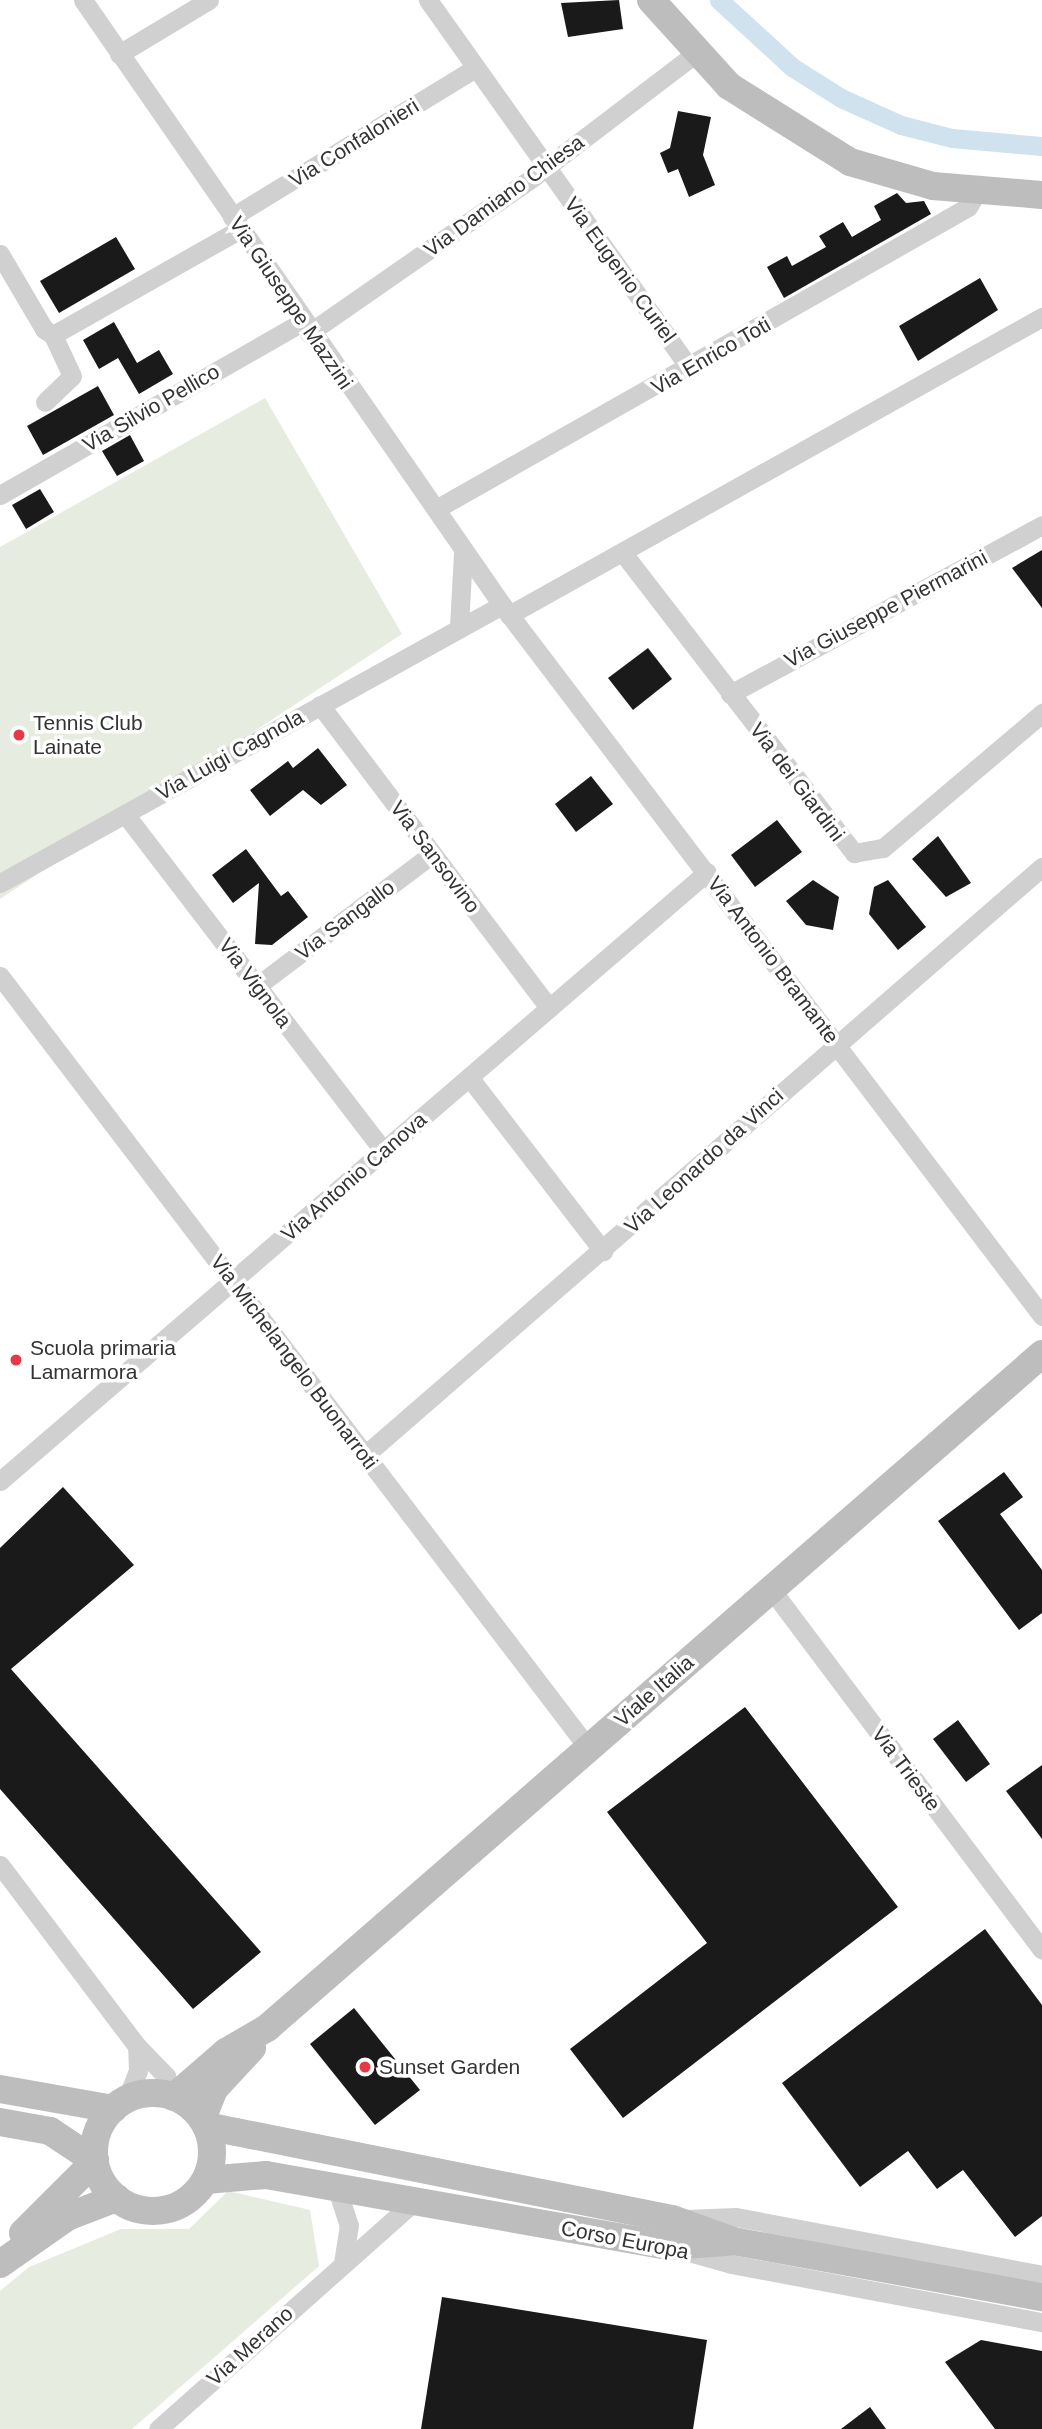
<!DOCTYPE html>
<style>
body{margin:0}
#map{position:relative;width:1042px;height:2429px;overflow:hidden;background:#fff;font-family:Arial,sans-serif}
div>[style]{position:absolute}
.green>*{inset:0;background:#e6ecdf}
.canal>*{height:19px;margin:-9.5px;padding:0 9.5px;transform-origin:9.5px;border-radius:9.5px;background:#cfe2ee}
.building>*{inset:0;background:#1a1a1a}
.street>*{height:19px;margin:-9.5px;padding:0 9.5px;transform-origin:9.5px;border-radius:9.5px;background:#d0d0d0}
.secondary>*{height:28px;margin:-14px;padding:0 14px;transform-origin:14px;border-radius:14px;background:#bdbdbd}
.secondary>.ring{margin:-14px;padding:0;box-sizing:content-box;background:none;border:28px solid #bdbdbd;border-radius:50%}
.dots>*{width:19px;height:19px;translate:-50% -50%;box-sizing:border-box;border:4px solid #fff;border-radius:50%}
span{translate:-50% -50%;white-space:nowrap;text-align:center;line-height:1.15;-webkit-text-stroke:7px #fff;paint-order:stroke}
.street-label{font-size:21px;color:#333}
.poi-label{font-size:21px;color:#333}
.left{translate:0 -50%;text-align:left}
</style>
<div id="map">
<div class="green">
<i style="clip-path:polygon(265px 398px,402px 634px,0 899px,0 547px)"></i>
<i style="clip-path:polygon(228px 2191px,310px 2210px,319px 2266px,132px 2429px,0 2429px,0 2291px,29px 2267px,121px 2229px,189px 2229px)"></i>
</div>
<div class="canal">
<i style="left:719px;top:0;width:99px;rotate:42.5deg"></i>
<i style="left:792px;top:67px;width:58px;rotate:32.3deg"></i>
<i style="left:841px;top:98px;width:66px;rotate:24.2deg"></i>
<i style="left:901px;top:125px;width:53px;rotate:14.3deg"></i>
<i style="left:952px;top:138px;width:90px;rotate:5.1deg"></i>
</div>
<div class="building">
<i style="clip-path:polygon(619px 0,623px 29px,568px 37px,561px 3px)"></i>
<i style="clip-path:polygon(678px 111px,711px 117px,703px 155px,715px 185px,689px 197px,678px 169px,668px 173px,660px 153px,670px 148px)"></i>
<i style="clip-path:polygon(897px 193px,906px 203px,924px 201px,931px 214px,784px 298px,767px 267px,787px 256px,792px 266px,826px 247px,819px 236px,843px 222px,852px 237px,881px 220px,874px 206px)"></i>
<i style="clip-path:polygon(116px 237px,135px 269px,59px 313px,40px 281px)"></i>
<i style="clip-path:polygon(980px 278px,998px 310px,918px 361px,899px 326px)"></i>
<i style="clip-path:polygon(114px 322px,137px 363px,159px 350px,173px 374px,139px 394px,118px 358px,99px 369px,83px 340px)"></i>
<i style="clip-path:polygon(98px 386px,114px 415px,43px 455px,27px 426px)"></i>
<i style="clip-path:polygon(130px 435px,144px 461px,117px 476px,102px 451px)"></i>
<i style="clip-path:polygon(40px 489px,54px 512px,26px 529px,12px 505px)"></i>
<i style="clip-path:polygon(1042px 550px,1042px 608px,1012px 568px)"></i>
<i style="clip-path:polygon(648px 648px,672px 679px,633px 710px,608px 678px)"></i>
<i style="clip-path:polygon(318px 748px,347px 785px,321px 805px,303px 790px,270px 816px,250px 790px,288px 761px,293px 768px)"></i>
<i style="clip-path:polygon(591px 776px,613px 804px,576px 832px,555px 804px)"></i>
<i style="clip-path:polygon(777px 820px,802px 852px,755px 887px,731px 855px)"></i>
<i style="clip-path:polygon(938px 836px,971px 883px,946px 897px,912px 859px)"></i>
<i style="clip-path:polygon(246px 849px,281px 896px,288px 891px,308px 917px,272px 945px,255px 944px,259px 883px,233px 903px,212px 875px)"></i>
<i style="clip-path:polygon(813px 880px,839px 897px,833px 930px,806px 925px,786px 901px)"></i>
<i style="clip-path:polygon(888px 880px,926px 927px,898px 950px,869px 914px,874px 887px)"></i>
<i style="clip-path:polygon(1004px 1472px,1023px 1497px,1000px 1514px,1042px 1570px,1042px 1613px,1019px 1630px,938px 1521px)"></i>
<i style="clip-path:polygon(63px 1487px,134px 1565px,11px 1669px,261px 1952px,193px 2009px,0 1789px,0 1548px)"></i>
<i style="clip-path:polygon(745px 1707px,898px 1907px,623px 2118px,570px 2049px,707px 1943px,607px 1812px)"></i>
<i style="clip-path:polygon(958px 1720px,990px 1764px,966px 1782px,933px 1739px)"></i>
<i style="clip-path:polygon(1042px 1765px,1042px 1839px,1006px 1791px)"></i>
<i style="clip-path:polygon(985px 1929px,1042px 2005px,1042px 2216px,1015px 2237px,963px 2170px,937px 2189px,908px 2151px,860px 2187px,782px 2083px)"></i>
<i style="clip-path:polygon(354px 2008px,420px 2090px,375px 2125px,310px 2044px)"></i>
<i style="clip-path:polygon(442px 2297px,707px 2340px,693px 2429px,421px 2429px)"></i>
<i style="clip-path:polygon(981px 2340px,1042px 2351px,1042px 2429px,995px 2429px,945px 2362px)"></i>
<i style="clip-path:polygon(870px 2407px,886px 2429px,841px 2429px)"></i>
</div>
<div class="street">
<i style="left:83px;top:0;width:736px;rotate:55.29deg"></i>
<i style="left:502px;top:605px;width:893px;rotate:52.78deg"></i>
<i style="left:428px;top:0;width:452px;rotate:54.6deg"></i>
<i style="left:119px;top:54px;width:105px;rotate:-31deg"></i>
<i style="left:232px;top:217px;width:285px;rotate:-31.5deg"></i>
<i style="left:0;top:254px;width:87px;rotate:59.6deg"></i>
<i style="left:44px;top:329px;width:11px;rotate:34deg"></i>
<i style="left:309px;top:333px;width:277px;rotate:-34.8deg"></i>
<i style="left:536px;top:175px;width:200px;rotate:-37.3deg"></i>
<i style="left:53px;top:335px;width:215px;rotate:-29.5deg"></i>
<i style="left:45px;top:402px;width:37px;rotate:-44deg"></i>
<i style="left:72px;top:376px;width:45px;rotate:-114.9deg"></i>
<i style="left:0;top:495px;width:348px;rotate:-29.8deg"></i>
<i style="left:436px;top:509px;width:588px;rotate:-29.58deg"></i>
<i style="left:947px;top:219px;width:24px;rotate:-30deg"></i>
<i style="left:968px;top:207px;width:17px;rotate:-59deg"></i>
<i style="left:623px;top:553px;width:379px;rotate:52.4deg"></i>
<i style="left:854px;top:853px;width:29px;rotate:-10deg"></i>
<i style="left:883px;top:848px;width:209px;rotate:-40.3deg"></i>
<i style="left:509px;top:615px;width:611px;rotate:-29.21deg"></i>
<i style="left:459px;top:627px;width:75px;rotate:-86.9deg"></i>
<i style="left:730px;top:694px;width:355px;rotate:-28.4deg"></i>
<i style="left:320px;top:705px;width:380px;rotate:52.9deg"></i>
<i style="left:125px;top:814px;width:425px;rotate:52.5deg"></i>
<i style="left:0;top:883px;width:574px;rotate:-28.98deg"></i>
<i style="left:0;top:976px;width:970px;rotate:52.7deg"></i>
<i style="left:257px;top:986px;width:219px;rotate:-37deg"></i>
<i style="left:469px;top:1077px;width:220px;rotate:52.4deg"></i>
<i style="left:365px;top:1455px;width:897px;rotate:-40.98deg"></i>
<i style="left:0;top:1481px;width:933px;rotate:-40.74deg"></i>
<i style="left:771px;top:1589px;width:451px;rotate:53.1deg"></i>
<i style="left:0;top:1865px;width:227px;rotate:52.9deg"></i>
<i style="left:137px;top:2046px;width:42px;rotate:46deg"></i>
<i style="left:166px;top:2076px;width:22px;rotate:72deg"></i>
<i style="left:127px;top:2099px;width:30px;rotate:-69deg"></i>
<i style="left:138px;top:2071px;width:25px;rotate:-92deg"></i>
<i style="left:337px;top:2189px;width:38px;rotate:72deg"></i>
<i style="left:349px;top:2225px;width:38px;rotate:99deg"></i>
<i style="left:684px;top:2219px;width:52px;rotate:-2.2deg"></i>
<i style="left:736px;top:2217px;width:311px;rotate:10.7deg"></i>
<i style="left:682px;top:2250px;width:51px;rotate:15.9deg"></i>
<i style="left:731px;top:2264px;width:316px;rotate:10.6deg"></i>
<i style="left:158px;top:2429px;width:342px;rotate:-41.6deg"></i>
</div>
<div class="secondary">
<i style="left:651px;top:0;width:116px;rotate:47.8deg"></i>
<i style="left:729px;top:86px;width:143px;rotate:32.1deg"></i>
<i style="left:850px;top:162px;width:86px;rotate:16.1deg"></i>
<i style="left:933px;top:186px;width:109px;rotate:4.7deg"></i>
<i style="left:0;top:2089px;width:115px;rotate:10deg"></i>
<i class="ring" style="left:94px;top:2093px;width:90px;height:90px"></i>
<i style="left:174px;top:2097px;width:69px;rotate:-40.9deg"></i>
<i style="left:226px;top:2052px;width:48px;rotate:-30.3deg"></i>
<i style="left:267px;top:2028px;width:1027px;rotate:-41.01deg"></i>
<i style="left:202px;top:2119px;width:32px;rotate:-68deg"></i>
<i style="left:214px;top:2089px;width:56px;rotate:-47.2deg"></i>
<i style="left:0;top:2122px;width:51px;rotate:10.2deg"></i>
<i style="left:50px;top:2131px;width:54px;rotate:33.7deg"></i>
<i style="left:206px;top:2126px;width:475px;rotate:11.3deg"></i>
<i style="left:672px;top:2219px;width:65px;rotate:19.8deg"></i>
<i style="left:733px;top:2241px;width:314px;rotate:10.3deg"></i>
<i style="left:206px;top:2180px;width:60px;rotate:-4.8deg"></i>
<i style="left:266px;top:2175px;width:408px;rotate:10deg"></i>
<i style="left:668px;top:2246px;width:59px;rotate:-3.9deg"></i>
<i style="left:23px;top:2233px;width:102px;rotate:-45deg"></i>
<i style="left:0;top:2264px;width:82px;rotate:-35deg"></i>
<i style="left:67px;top:2217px;width:53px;rotate:-21.2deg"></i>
</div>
<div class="dots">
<i style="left:19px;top:735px;background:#e63946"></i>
<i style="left:16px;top:1360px;background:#e63946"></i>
<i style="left:365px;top:2067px;background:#e63946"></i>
</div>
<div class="street-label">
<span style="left:354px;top:143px;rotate:-32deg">Via Confalonieri</span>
<span style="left:504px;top:196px;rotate:-36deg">Via Damiano Chiesa</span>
<span style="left:620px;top:270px;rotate:54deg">Via Eugenio Curiel</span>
<span style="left:291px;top:303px;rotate:56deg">Via Giuseppe Mazzini</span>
<span style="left:711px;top:356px;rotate:-30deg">Via Enrico Toti</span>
<span style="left:151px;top:408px;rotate:-30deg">Via Silvio Pellico</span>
<span style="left:886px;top:609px;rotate:-28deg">Via Giuseppe Piermarini</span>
<span style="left:230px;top:755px;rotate:-29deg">Via Luigi Cagnola</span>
<span style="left:797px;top:782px;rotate:53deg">Via dei Giardini</span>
<span style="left:435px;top:857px;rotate:53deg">Via Sansovino</span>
<span style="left:345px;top:920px;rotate:-37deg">Via Sangallo</span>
<span style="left:773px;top:960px;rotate:53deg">Via Antonio Bramante</span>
<span style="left:255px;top:983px;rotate:53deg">Via Vignola</span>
<span style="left:704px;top:1161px;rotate:-42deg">Via Leonardo da Vinci</span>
<span style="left:354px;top:1177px;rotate:-41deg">Via Antonio Canova</span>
<span style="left:294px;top:1362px;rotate:53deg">Via Michelangelo Buonarroti</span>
<span style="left:654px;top:1691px;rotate:-41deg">Viale Italia</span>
<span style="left:906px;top:1769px;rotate:53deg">Via Trieste</span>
<span style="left:625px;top:2240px;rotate:11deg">Corso Europa</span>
<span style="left:250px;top:2346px;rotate:-42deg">Via Merano</span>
</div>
<div class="poi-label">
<span class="left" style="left:33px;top:735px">Tennis Club<br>Lainate</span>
<span class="left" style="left:30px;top:1360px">Scuola primaria<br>Lamarmora</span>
<span class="left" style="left:379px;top:2067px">Sunset Garden</span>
</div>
</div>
